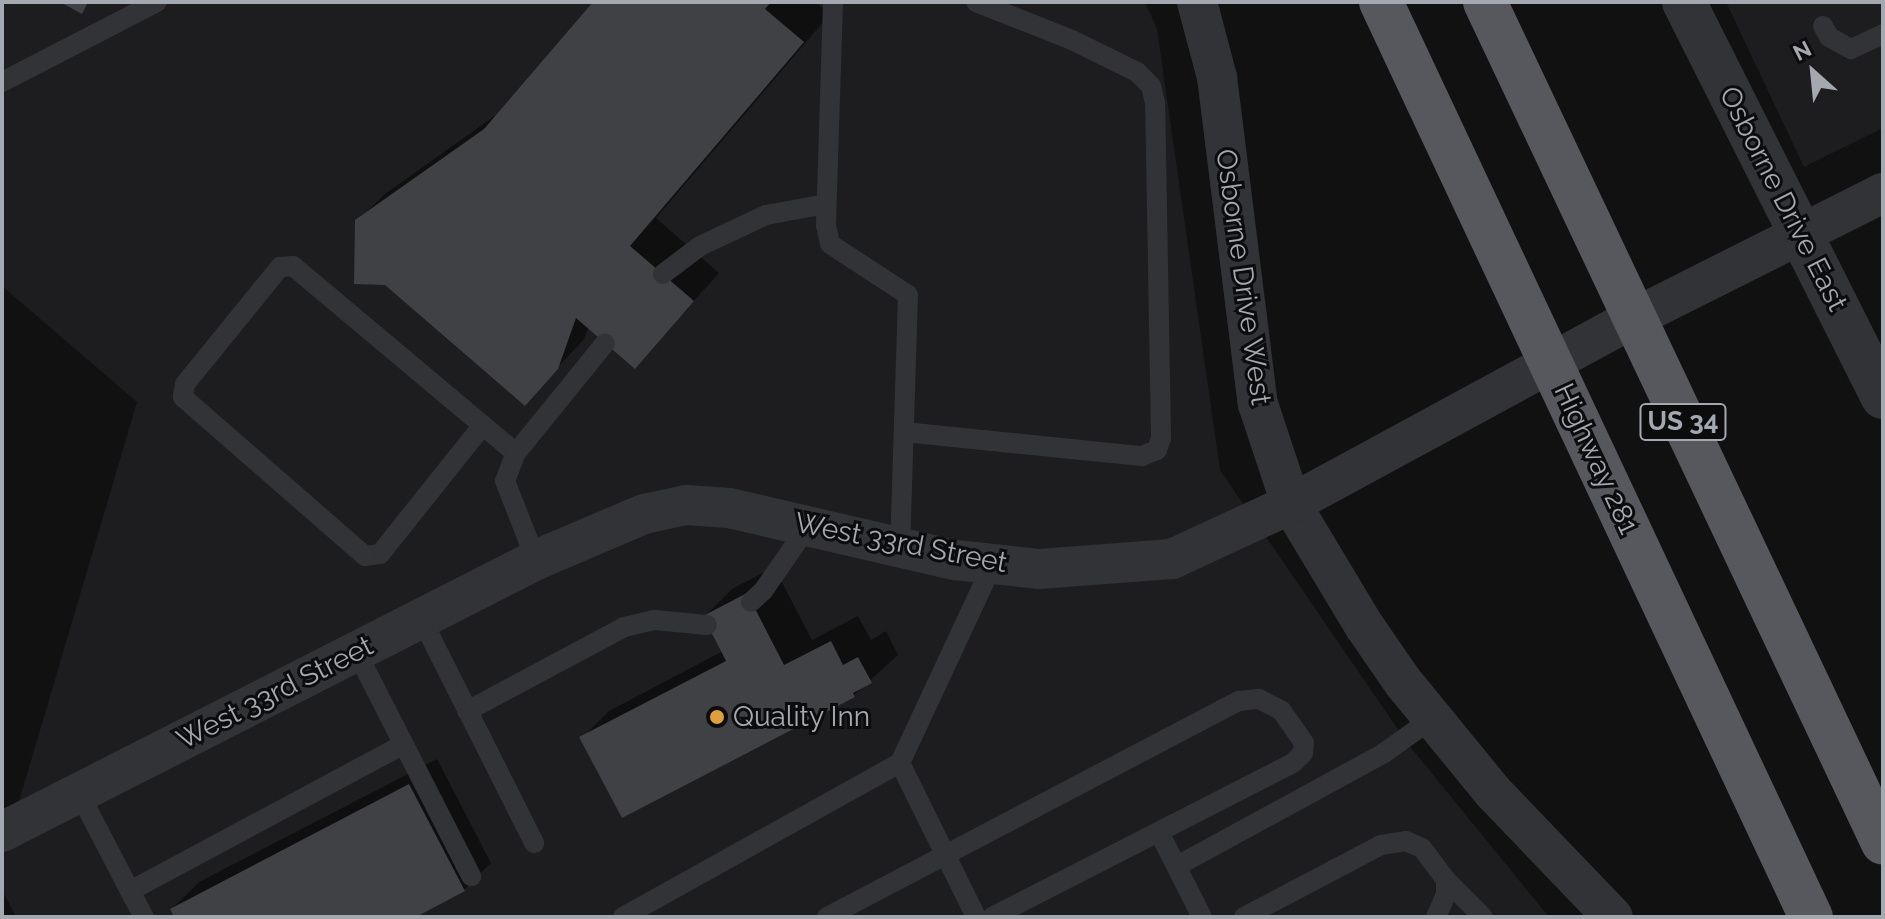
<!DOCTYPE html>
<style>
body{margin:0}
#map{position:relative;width:1885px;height:919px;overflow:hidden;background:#111112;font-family:Raleway,sans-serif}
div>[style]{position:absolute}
.built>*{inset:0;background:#1d1d1f}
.shadow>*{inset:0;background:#0007}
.building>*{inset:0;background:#404145}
.service>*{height:20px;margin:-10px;padding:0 10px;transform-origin:10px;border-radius:10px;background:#323336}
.minor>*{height:40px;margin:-20px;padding:0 20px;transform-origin:20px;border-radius:20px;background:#323336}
.tertiary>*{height:44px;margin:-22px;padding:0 22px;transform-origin:22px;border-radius:22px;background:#323336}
.trunk>*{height:44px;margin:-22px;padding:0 22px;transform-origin:22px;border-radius:22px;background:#56585e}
.dots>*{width:22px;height:22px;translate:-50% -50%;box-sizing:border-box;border:4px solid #0c0c0d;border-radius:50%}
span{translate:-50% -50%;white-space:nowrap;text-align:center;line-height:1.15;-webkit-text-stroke:6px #0c0c0d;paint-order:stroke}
.shield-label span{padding:2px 6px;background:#0c0c0d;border:2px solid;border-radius:6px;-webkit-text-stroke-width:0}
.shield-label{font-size:26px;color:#a3a8b1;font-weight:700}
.street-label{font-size:28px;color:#a3a8b1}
.poi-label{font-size:28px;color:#a3a8b1}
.left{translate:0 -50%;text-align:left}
.frame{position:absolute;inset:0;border:4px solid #a3a8b1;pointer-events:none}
.north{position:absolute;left:1773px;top:32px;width:80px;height:80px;-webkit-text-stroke:6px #0c0c0d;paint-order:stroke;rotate:333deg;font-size:22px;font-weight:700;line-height:32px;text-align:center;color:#a3a8b1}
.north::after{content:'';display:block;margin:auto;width:28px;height:36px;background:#a3a8b1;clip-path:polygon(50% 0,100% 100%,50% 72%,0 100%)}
</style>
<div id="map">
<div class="built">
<i style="clip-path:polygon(2px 2px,1145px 2px,1157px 29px,1220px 470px,1408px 744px,1549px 917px,16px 917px,2px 890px,2px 859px,137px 402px,2px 286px)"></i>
<i style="clip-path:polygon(1726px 2px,1883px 2px,1883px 128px,1804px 167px)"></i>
</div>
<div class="shadow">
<i style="clip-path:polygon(595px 2px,815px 2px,830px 14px,656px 218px,719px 273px,635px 366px,589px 326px,584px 339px,525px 403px,357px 221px,385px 194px,503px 110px)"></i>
<i style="clip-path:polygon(774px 567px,812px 640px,858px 616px,871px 640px,886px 631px,898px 655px,854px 695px,582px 738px,609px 711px,723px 651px,705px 616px,732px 589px)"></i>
<i style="clip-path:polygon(437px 759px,491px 863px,464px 890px,411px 917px,176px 917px,172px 909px,199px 882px)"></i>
</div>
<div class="building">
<i style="clip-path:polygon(60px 2px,88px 2px,82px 14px)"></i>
<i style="clip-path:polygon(593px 2px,771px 2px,765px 9px,804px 42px,630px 246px,694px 301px,635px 369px,576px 318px,558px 369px,525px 406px,385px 285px,354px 284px,355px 220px,484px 129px)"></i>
<i style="clip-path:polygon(747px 593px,784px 665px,831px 641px,843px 665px,858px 657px,872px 683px,853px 693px,855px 697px,622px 818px,579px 737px,726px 661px,703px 616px)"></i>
<i style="clip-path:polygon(409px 784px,465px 891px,416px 917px,174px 917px,170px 909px)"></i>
</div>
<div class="service">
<i style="left:833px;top:2px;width:223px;rotate:91.8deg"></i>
<i style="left:826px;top:225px;width:19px;rotate:78deg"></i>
<i style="left:830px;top:244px;width:93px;rotate:33.2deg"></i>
<i style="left:908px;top:295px;width:251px;rotate:91.8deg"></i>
<i style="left:1823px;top:26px;width:13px;rotate:61deg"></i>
<i style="left:1829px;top:37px;width:25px;rotate:29deg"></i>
<i style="left:1851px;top:49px;width:35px;rotate:-25deg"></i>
<i style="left:2px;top:82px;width:174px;rotate:-27.3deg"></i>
<i style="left:663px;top:274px;width:46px;rotate:-37.1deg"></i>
<i style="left:700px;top:246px;width:73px;rotate:-25.2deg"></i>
<i style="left:766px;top:215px;width:61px;rotate:-10.4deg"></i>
<i style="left:483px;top:425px;width:165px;rotate:128.6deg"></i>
<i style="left:380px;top:554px;width:15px;rotate:172deg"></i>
<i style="left:365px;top:556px;width:242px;rotate:-138.9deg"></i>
<i style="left:183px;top:397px;width:13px;rotate:-81deg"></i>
<i style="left:185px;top:384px;width:151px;rotate:-50.9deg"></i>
<i style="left:280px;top:267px;width:13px;rotate:-4deg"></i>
<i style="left:293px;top:266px;width:291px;rotate:40deg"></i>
<i style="left:904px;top:432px;width:239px;rotate:5.8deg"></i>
<i style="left:1142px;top:456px;width:16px;rotate:-22deg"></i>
<i style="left:1157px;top:450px;width:13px;rotate:-72deg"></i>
<i style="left:1161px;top:438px;width:335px;rotate:-91deg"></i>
<i style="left:1155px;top:103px;width:17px;rotate:-103deg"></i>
<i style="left:1151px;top:86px;width:20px;rotate:-135deg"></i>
<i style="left:1137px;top:72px;width:72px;rotate:-153.8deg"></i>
<i style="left:1072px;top:40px;width:103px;rotate:-158.4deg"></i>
<i style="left:536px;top:560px;width:85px;rotate:-111.4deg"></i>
<i style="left:505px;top:481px;width:30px;rotate:-69deg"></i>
<i style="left:516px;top:453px;width:141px;rotate:-51deg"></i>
<i style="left:751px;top:602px;width:16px;rotate:-43deg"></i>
<i style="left:763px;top:591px;width:79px;rotate:-55.3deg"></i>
<i style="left:421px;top:618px;width:252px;rotate:63.3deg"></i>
<i style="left:356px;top:651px;width:253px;rotate:62.9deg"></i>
<i style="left:467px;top:711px;width:178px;rotate:-28.1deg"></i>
<i style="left:624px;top:627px;width:32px;rotate:-13deg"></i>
<i style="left:655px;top:620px;width:52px;rotate:5.5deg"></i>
<i style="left:900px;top:763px;width:172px;rotate:63.7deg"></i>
<i style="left:79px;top:793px;width:110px;rotate:62.5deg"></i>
<i style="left:130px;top:891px;width:309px;rotate:-28.2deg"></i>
<i style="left:1160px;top:834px;width:93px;rotate:63.2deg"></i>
<i style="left:1177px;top:866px;width:236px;rotate:-28.6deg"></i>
<i style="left:1384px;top:753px;width:60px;rotate:-35.5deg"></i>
<i style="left:130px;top:891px;width:30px;rotate:62deg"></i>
<i style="left:623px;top:917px;width:317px;rotate:-29.1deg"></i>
<i style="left:900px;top:763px;width:220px;rotate:-65deg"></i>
<i style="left:827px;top:917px;width:465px;rotate:-27.7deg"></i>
<i style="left:1239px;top:701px;width:20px;rotate:-6deg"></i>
<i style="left:1259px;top:699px;width:25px;rotate:27deg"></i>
<i style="left:1281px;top:710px;width:40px;rotate:55.1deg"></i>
<i style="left:1304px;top:743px;width:10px;rotate:96deg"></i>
<i style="left:1303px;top:753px;width:14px;rotate:135deg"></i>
<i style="left:1293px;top:763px;width:338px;rotate:152.9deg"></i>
<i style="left:1244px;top:917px;width:155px;rotate:-27.7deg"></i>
<i style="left:1381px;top:845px;width:25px;rotate:-9deg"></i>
<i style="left:1406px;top:841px;width:17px;rotate:24deg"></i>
<i style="left:1422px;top:848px;width:40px;rotate:53deg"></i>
<i style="left:1446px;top:880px;width:52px;rotate:45deg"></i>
<i style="left:1436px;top:917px;width:24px;rotate:-66deg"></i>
<i style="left:1446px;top:895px;width:15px;rotate:-90deg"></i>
</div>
<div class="minor">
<i style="left:1197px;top:2px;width:78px;rotate:75.1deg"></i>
<i style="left:1217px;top:77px;width:330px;rotate:82.9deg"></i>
<i style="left:1258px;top:404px;width:105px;rotate:71.7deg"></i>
<i style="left:1291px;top:504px;width:144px;rotate:59deg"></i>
<i style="left:1365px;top:627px;width:67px;rotate:55.4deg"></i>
<i style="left:1403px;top:682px;width:142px;rotate:50.7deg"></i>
<i style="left:1493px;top:792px;width:173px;rotate:46.2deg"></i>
<i style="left:2px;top:832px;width:599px;rotate:-26.99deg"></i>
<i style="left:536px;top:560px;width:117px;rotate:-23.1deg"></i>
<i style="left:644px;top:514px;width:43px;rotate:-12.1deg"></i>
<i style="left:686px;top:505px;width:43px;rotate:4deg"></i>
<i style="left:729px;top:508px;width:232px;rotate:13deg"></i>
<i style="left:955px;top:560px;width:84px;rotate:6.1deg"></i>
<i style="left:1039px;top:569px;width:133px;rotate:-4.3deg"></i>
<i style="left:1172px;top:559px;width:131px;rotate:-24.8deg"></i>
<i style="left:1291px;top:504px;width:390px;rotate:-28.5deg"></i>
<i style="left:1634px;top:318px;width:279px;rotate:-26.7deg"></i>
</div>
<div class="tertiary">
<i style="left:1684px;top:2px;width:442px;rotate:63.3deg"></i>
</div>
<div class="trunk">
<i style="left:1381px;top:2px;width:1011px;rotate:64.83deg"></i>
<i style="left:1485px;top:2px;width:930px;rotate:64.67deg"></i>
</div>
<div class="dots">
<i style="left:717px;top:717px;background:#de9f3c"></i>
</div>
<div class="shield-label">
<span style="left:1683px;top:422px">US 34</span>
</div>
<div class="street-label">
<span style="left:1783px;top:199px;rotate:63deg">Osborne Drive East</span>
<span style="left:1243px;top:277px;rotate:82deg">Osborne Drive West</span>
<span style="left:1596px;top:459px;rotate:65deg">Highway 281</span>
<span style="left:901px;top:543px;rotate:11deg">West 33rd Street</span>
<span style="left:275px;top:693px;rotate:-27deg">West 33rd Street</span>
</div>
<div class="poi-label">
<span class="left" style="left:733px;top:717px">Quality Inn</span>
</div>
<div class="frame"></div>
<div class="north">N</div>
</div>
